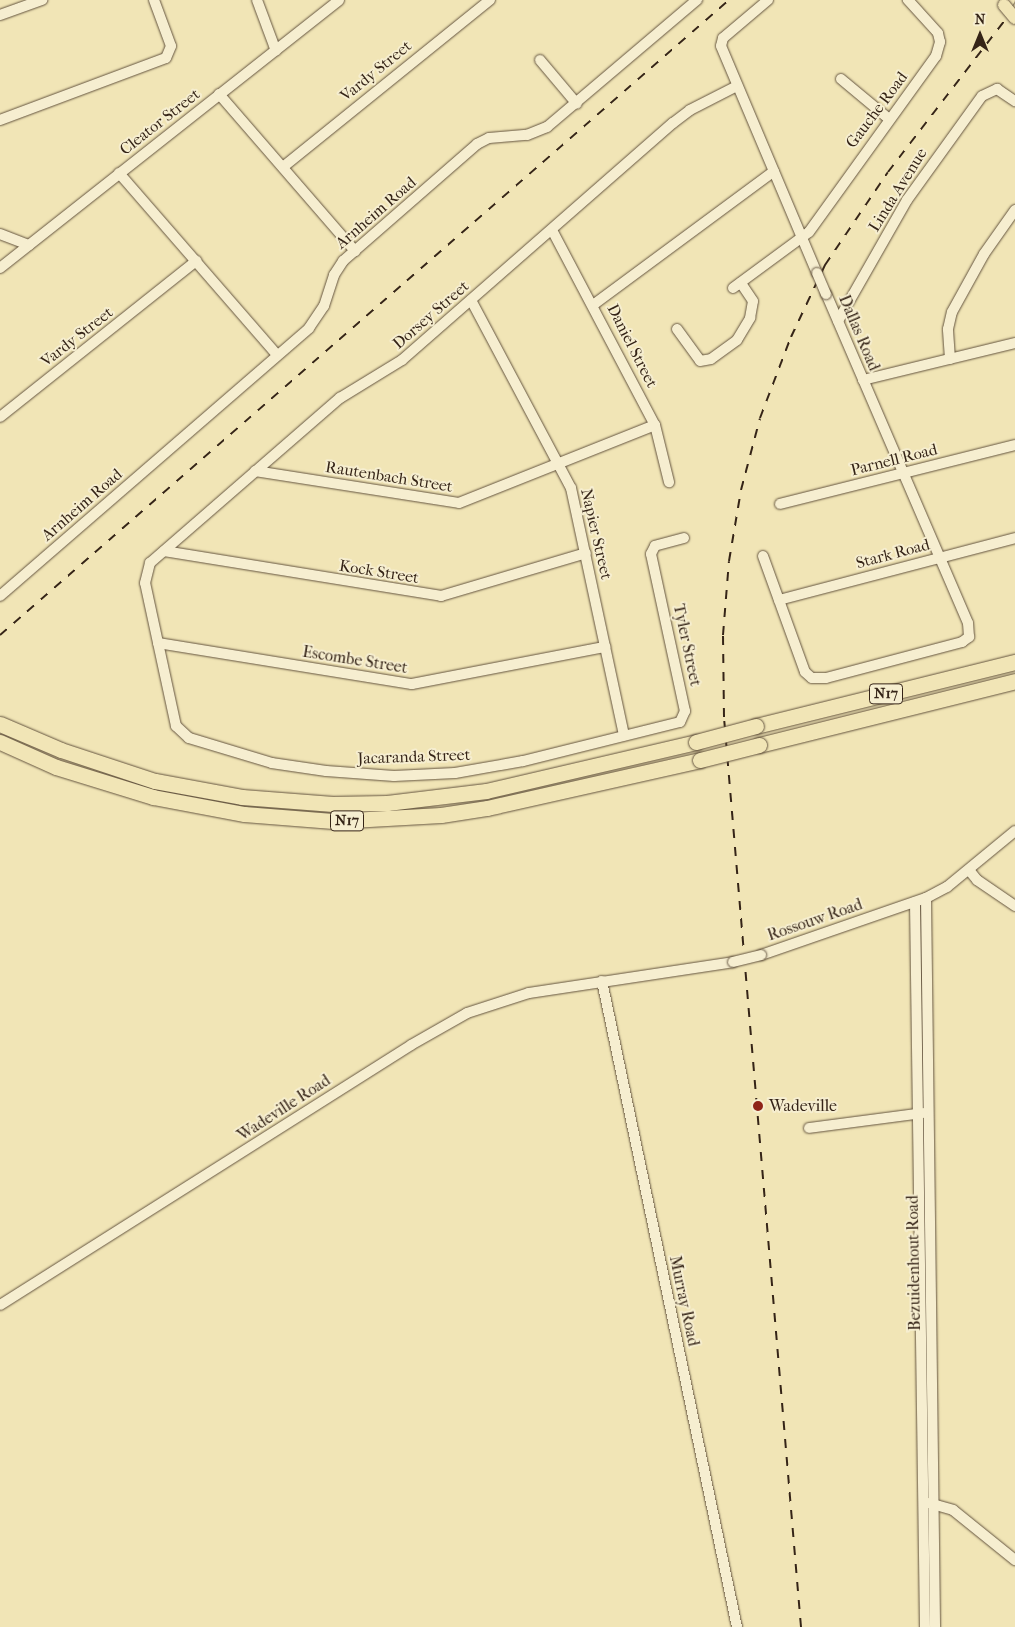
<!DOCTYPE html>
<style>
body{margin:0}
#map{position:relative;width:1015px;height:1627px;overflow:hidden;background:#f1e5b6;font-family:"IM FELL French Canon",serif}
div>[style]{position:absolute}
.roads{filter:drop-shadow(0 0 1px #64543f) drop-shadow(0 0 1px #64543f)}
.minor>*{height:10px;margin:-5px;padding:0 5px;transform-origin:5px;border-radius:5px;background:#f6eed0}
.major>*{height:12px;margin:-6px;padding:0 6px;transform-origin:6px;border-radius:6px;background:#f1e5b6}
.highway>*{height:15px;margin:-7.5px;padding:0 7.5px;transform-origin:7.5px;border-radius:7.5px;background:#f1e5b6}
.rail>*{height:2px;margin-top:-1px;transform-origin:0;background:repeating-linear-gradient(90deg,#352417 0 9px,transparent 0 18px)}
.bridges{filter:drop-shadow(0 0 1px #64543f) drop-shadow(0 0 1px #64543f)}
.minor-bridge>*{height:10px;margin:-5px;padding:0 5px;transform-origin:5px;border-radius:5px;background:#f6eed0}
.major-bridge>*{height:12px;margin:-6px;padding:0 6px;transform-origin:6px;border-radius:6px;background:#f1e5b6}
.highway-bridge>*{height:15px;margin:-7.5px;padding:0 7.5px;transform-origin:7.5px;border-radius:7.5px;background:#f1e5b6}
.dots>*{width:14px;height:14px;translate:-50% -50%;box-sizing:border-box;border:2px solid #f6eed0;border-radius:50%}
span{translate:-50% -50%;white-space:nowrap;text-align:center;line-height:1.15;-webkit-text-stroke:4px #f6eed0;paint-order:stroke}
.shield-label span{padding:1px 4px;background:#f6eed0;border:1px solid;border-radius:4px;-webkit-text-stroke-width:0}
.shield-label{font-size:15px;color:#352417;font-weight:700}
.street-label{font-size:16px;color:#352417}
.poi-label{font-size:16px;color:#352417}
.left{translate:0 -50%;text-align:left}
.north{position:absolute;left:955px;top:10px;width:50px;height:50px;-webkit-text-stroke:4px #f6eed0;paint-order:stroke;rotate:0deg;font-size:14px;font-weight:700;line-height:20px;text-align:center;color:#352417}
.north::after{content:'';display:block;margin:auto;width:18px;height:22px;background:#352417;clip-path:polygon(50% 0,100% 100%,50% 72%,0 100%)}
</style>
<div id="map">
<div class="roads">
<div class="minor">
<i style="left:257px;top:0;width:54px;rotate:69.6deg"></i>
<i style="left:768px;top:0;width:59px;rotate:139.8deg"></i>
<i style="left:723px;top:38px;width:8px;rotate:104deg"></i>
<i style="left:721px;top:46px;width:246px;rotate:67.1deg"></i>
<i style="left:0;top:15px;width:45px;rotate:-19.7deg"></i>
<i style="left:540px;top:60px;width:57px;rotate:49.9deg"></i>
<i style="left:841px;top:79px;width:62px;rotate:39.8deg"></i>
<i style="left:219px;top:94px;width:208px;rotate:49.1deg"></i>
<i style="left:0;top:120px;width:177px;rotate:-20.5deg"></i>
<i style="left:166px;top:58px;width:13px;rotate:-67deg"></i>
<i style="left:171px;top:46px;width:49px;rotate:-110.3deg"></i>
<i style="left:283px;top:167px;width:266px;rotate:-38.9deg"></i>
<i style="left:119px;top:173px;width:241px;rotate:49deg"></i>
<i style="left:552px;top:230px;width:221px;rotate:62.2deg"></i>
<i style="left:655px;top:425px;width:59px;rotate:76.2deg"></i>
<i style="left:0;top:234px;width:31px;rotate:21deg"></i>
<i style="left:0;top:268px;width:432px;rotate:-38.3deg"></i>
<i style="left:733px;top:288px;width:94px;rotate:-36.4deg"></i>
<i style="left:809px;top:232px;width:217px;rotate:-54.2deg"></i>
<i style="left:936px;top:56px;width:15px;rotate:-74deg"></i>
<i style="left:940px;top:42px;width:9px;rotate:-103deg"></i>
<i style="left:938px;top:33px;width:45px;rotate:-132.3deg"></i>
<i style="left:471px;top:300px;width:213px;rotate:62deg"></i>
<i style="left:571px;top:488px;width:253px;rotate:77.9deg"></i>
<i style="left:593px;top:305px;width:225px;rotate:-36.5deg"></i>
<i style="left:838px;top:321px;width:139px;rotate:-60.3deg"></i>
<i style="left:907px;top:200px;width:128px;rotate:-54.2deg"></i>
<i style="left:982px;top:96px;width:17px;rotate:-25deg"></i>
<i style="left:997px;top:89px;width:22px;rotate:34deg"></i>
<i style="left:677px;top:329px;width:39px;rotate:54deg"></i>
<i style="left:700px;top:361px;width:11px;rotate:-10deg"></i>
<i style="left:711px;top:359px;width:32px;rotate:-36deg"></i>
<i style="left:737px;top:340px;width:26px;rotate:-59deg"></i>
<i style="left:750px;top:318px;width:17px;rotate:-80deg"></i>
<i style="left:753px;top:301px;width:22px;rotate:-124deg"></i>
<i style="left:950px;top:359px;width:30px;rotate:-94deg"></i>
<i style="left:948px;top:329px;width:17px;rotate:-77deg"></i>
<i style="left:952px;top:312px;width:66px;rotate:-61.1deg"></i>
<i style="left:984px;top:254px;width:54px;rotate:-54.8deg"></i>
<i style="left:863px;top:380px;width:156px;rotate:-13.7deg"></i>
<i style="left:0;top:417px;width:251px;rotate:-38.5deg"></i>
<i style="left:255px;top:471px;width:206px;rotate:8.9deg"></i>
<i style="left:459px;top:503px;width:211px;rotate:-21.7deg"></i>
<i style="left:780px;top:504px;width:242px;rotate:-14.1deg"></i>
<i style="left:684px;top:538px;width:30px;rotate:165deg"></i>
<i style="left:655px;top:546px;width:9px;rotate:117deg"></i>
<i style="left:651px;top:554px;width:161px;rotate:77.8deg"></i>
<i style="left:685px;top:711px;width:12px;rotate:114deg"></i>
<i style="left:680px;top:722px;width:162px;rotate:166deg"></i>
<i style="left:523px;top:761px;width:69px;rotate:170deg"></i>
<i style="left:455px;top:773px;width:61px;rotate:177.2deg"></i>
<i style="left:394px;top:776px;width:68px;rotate:-175.8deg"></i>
<i style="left:326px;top:771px;width:55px;rotate:-171.6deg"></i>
<i style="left:272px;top:763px;width:87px;rotate:-163.2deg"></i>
<i style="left:189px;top:738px;width:18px;rotate:-137deg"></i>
<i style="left:176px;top:726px;width:146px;rotate:-102.2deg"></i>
<i style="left:145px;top:583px;width:21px;rotate:-76deg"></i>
<i style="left:150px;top:563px;width:252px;rotate:-41deg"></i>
<i style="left:340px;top:398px;width:73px;rotate:-31.5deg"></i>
<i style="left:402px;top:360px;width:360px;rotate:-41.2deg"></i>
<i style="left:673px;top:123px;width:21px;rotate:-37deg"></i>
<i style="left:690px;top:110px;width:53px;rotate:-27.1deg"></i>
<i style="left:164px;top:551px;width:281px;rotate:9.2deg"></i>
<i style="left:441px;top:596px;width:151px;rotate:-16.5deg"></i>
<i style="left:763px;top:556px;width:123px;rotate:70.1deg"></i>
<i style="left:805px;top:672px;width:9px;rotate:41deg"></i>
<i style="left:812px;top:678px;width:14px"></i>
<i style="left:826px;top:678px;width:141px;rotate:-14.8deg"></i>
<i style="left:962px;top:642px;width:9px;rotate:-36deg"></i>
<i style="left:969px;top:637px;width:14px;rotate:-94deg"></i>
<i style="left:968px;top:623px;width:358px;rotate:-113.3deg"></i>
<i style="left:0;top:596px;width:409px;rotate:-40.9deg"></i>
<i style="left:309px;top:328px;width:27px;rotate:-56deg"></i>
<i style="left:324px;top:306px;width:33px;rotate:-72deg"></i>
<i style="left:334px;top:275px;width:17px;rotate:-57deg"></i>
<i style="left:343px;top:261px;width:178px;rotate:-41.1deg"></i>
<i style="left:477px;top:144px;width:13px;rotate:-27deg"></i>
<i style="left:489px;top:138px;width:38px;rotate:-5deg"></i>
<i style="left:527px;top:135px;width:22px;rotate:-22deg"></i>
<i style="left:547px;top:127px;width:197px;rotate:-40.3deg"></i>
<i style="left:779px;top:600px;width:244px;rotate:-14.7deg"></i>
<i style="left:158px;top:643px;width:257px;rotate:9.2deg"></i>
<i style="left:412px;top:684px;width:197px;rotate:-10.9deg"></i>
<i style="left:969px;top:870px;width:13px;rotate:51deg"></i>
<i style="left:977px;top:880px;width:46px;rotate:34.4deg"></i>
<i style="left:926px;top:898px;width:729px;rotate:89.29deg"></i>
<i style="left:915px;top:902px;width:725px;rotate:89.21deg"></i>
<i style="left:761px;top:955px;width:175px;rotate:-19.1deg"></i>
<i style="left:926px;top:898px;width:24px;rotate:-28deg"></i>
<i style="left:947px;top:887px;width:88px;rotate:-39.5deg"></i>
<i style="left:602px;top:981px;width:660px;rotate:78.2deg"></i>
<i style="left:809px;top:1128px;width:115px;rotate:-7.5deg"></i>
<i style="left:0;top:1305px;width:486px;rotate:-32.3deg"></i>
<i style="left:411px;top:1045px;width:64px;rotate:-29.7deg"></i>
<i style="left:467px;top:1013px;width:65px;rotate:-17.9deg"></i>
<i style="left:529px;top:993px;width:206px;rotate:-8.6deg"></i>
<i style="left:929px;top:1503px;width:25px;rotate:16deg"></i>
<i style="left:953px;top:1510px;width:80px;rotate:38.9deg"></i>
</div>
<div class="major">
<i style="left:1008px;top:0;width:1px"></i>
</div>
<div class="highway">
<i style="left:0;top:724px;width:66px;rotate:23.1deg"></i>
<i style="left:61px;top:750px;width:99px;rotate:18.3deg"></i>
<i style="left:155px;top:781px;width:88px;rotate:10.4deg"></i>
<i style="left:242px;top:797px;width:91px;rotate:4.4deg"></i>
<i style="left:333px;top:804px;width:54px;rotate:-1.1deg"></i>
<i style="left:387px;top:803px;width:100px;rotate:-6.9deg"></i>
<i style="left:486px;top:791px;width:216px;rotate:-13.1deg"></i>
<i style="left:756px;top:726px;width:267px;rotate:-13.9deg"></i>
<i style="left:0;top:742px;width:61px;rotate:24.1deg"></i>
<i style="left:56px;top:767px;width:102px;rotate:17.2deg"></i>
<i style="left:153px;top:797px;width:93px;rotate:10.6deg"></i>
<i style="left:244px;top:814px;width:89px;rotate:4.5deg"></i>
<i style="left:333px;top:821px;width:108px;rotate:-3.2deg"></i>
<i style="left:441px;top:815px;width:47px;rotate:-8.7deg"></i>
<i style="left:487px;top:808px;width:218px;rotate:-12.7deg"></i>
<i style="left:759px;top:745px;width:264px;rotate:-14deg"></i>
</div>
</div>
<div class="rail">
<i style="left:0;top:635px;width:967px;rotate:-41.06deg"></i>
<i style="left:801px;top:1627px;width:913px;rotate:-94.84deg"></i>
<i style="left:724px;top:717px;width:82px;rotate:-90.7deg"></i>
<i style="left:723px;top:635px;width:74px;rotate:-85.4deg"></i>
<i style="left:729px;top:561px;width:72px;rotate:-80.4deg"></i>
<i style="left:741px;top:490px;width:74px;rotate:-75.2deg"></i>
<i style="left:760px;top:418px;width:87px;rotate:-69.1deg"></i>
<i style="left:791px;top:337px;width:80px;rotate:-64.7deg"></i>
<i style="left:825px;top:265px;width:112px;rotate:-55.9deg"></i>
<i style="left:888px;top:172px;width:208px;rotate:-52.4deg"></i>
</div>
<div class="bridges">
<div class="minor-bridge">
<i style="left:817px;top:273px;width:23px;rotate:67deg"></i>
<i style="left:733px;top:962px;width:29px;rotate:-14deg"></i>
</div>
<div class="major-bridge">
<i style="left:1004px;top:5px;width:17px;rotate:50deg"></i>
</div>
<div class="highway-bridge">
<i style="left:696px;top:742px;width:62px;rotate:-14.9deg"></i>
<i style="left:700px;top:760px;width:61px;rotate:-14.3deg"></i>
</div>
</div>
<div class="dots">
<i style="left:758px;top:1106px;background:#8f2418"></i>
</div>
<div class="shield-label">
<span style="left:886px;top:694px">N17</span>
<span style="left:347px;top:821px">N17</span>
</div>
<div class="street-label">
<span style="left:376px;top:71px;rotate:-39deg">Vardy Street</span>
<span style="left:877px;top:110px;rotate:-53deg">Gauche Road</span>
<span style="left:160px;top:122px;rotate:-38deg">Cleator Street</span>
<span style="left:898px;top:190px;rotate:-58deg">Linda Avenue</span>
<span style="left:376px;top:213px;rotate:-41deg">Arnheim Road</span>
<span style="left:431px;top:315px;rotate:-41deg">Dorsey Street</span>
<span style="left:859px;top:333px;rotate:67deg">Dallas Road</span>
<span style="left:77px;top:337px;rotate:-38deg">Vardy Street</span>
<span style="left:632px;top:346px;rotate:63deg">Daniel Street</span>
<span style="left:894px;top:460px;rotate:-14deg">Parnell Road</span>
<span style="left:389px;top:477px;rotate:9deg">Rautenbach Street</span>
<span style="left:82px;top:505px;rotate:-41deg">Arnheim Road</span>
<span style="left:596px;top:534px;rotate:77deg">Napier Street</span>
<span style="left:893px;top:554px;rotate:-15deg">Stark Road</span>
<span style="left:379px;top:572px;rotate:9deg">Kock Street</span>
<span style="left:687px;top:645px;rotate:78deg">Tyler Street</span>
<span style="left:355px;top:660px;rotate:9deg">Escombe Street</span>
<span style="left:414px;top:757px;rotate:-2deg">Jacaranda Street</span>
<span style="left:815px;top:920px;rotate:-19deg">Rossouw Road</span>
<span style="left:284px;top:1108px;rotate:-33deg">Wadeville Road</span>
<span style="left:914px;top:1263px;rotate:-91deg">Bezuidenhout Road</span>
<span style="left:684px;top:1301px;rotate:78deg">Murray Road</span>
</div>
<div class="poi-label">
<span class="left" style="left:769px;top:1106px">Wadeville</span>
</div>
<div class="north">N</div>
</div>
